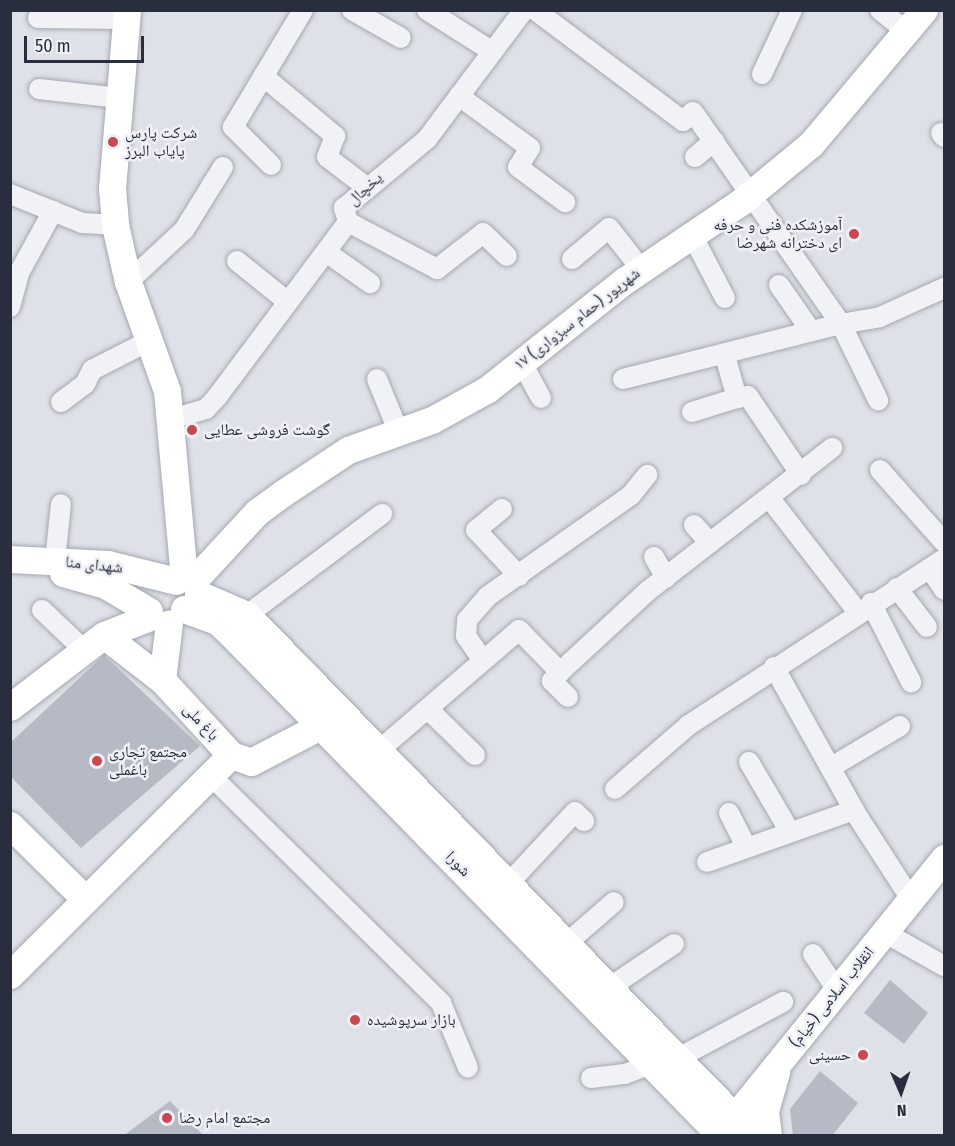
<!DOCTYPE html>
<meta charset="utf-8">
<style>
body{margin:0}
#map{position:relative;width:955px;height:1146px;overflow:hidden;background:#dee1e7;font-family:"Fira Sans Condensed","Noto Naskh Arabic",sans-serif}
div>[style]{position:absolute}
.building>*{inset:0;background:#b6bac4}
.roads{filter:drop-shadow(0 0 2px #a4a8b1) drop-shadow(0 0 2px #a4a8b1)}
.street>*{height:20px;margin:-10px;padding:0 10px;transform-origin:10px;border-radius:10px;background:#f1f2f6}
.secondary>*{height:27px;margin:-13.5px;padding:0 13.5px;transform-origin:13.5px;border-radius:13.5px;background:#fff}
.dots>*{width:16px;height:16px;translate:-50% -50%;box-sizing:border-box;border:3px solid #eef0f5;border-radius:50%}
span{translate:-50% -50%;white-space:nowrap;text-align:center;line-height:1.15;-webkit-text-stroke:5px #eef0f5;paint-order:stroke}
.poi-label{font-size:16px;color:#282e3d}
.left{translate:0 -50%;text-align:left}
.right{translate:-100% -50%;text-align:right}
.street-label{font-size:16px;color:#282e3d}
.frame{position:absolute;inset:0;border:12px solid #282e3d;pointer-events:none}
.north{position:absolute;left:871px;top:1062px;width:60px;height:60px;-webkit-text-stroke:4px #eef0f5;paint-order:stroke;rotate:178deg;font-size:16px;font-weight:700;line-height:24px;text-align:center;color:#282e3d}
.north::after{content:'';display:block;margin:auto;width:21px;height:27px;background:#282e3d;clip-path:polygon(50% 0,100% 100%,50% 72%,0 100%)}
.scale{position:absolute;left:24px;top:36px;width:120px;height:27px;box-sizing:border-box;border:3px solid #282e3d;border-top:0;padding-left:8px;font-size:18px;line-height:21px;white-space:nowrap;color:#282e3d;-webkit-text-stroke:4px #eef0f5;paint-order:stroke}
</style>
<div id="map">
<div class="building">
<i style="clip-path:polygon(104px 655px,200px 746px,81px 848px,10px 776px,10px 743px)"></i>
<i style="clip-path:polygon(890px 980px,928px 1013px,904px 1044px,864px 1013px)"></i>
<i style="clip-path:polygon(820px 1071px,858px 1103px,832px 1136px,793px 1136px,790px 1109px)"></i>
<i style="clip-path:polygon(170px 1101px,204px 1136px,123px 1136px)"></i>
</div>
<div class="roads">
<div class="street">
<i style="left:352px;top:10px;width:56px;rotate:29.7deg"></i>
<i style="left:427px;top:10px;width:78px;rotate:32.5deg"></i>
<i style="left:535px;top:10px;width:185px;rotate:36.9deg"></i>
<i style="left:683px;top:121px;width:13px;rotate:-42deg"></i>
<i style="left:693px;top:112px;width:259px;rotate:55.1deg"></i>
<i style="left:841px;top:324px;width:40px;rotate:-10deg"></i>
<i style="left:880px;top:317px;width:70px;rotate:-24.4deg"></i>
<i style="left:880px;top:10px;width:36px;rotate:39deg"></i>
<i style="left:38px;top:18px;width:90px;rotate:0.6deg"></i>
<i style="left:762px;top:74px;width:71px;rotate:-64.9deg"></i>
<i style="left:263px;top:76px;width:94px;rotate:39.8deg"></i>
<i style="left:335px;top:136px;width:22px;rotate:111deg"></i>
<i style="left:327px;top:157px;width:48px;rotate:37.3deg"></i>
<i style="left:39px;top:89px;width:81px;rotate:6.4deg"></i>
<i style="left:459px;top:96px;width:88px;rotate:36.2deg"></i>
<i style="left:530px;top:148px;width:22px;rotate:122deg"></i>
<i style="left:518px;top:167px;width:59px;rotate:36.7deg"></i>
<i style="left:941px;top:133px;width:5px;rotate:53deg"></i>
<i style="left:695px;top:157px;width:25px;rotate:-40deg"></i>
<i style="left:271px;top:165px;width:54px;rotate:-135deg"></i>
<i style="left:233px;top:127px;width:136px;rotate:-59.1deg"></i>
<i style="left:10px;top:194px;width:78px;rotate:21.9deg"></i>
<i style="left:82px;top:223px;width:33px;rotate:3deg"></i>
<i style="left:348px;top:222px;width:101px;rotate:27.8deg"></i>
<i style="left:437px;top:269px;width:58px;rotate:-38deg"></i>
<i style="left:483px;top:233px;width:33px;rotate:44deg"></i>
<i style="left:692px;top:235px;width:71px;rotate:62.4deg"></i>
<i style="left:326px;top:252px;width:54px;rotate:35.2deg"></i>
<i style="left:572px;top:259px;width:48px;rotate:-40deg"></i>
<i style="left:609px;top:228px;width:52px;rotate:52deg"></i>
<i style="left:237px;top:261px;width:65px;rotate:38.8deg"></i>
<i style="left:128px;top:282px;width:76px;rotate:-42.9deg"></i>
<i style="left:184px;top:230px;width:74px;rotate:-58.2deg"></i>
<i style="left:779px;top:285px;width:56px;rotate:55.2deg"></i>
<i style="left:10px;top:307px;width:35px;rotate:-75deg"></i>
<i style="left:19px;top:273px;width:71px;rotate:-61.3deg"></i>
<i style="left:725px;top:356px;width:44px;rotate:74.1deg"></i>
<i style="left:737px;top:398px;width:11px;rotate:-10deg"></i>
<i style="left:748px;top:396px;width:95px;rotate:56.1deg"></i>
<i style="left:521px;top:361px;width:42px;rotate:61.6deg"></i>
<i style="left:377px;top:379px;width:58px;rotate:67.8deg"></i>
<i style="left:623px;top:379px;width:225px;rotate:-14.2deg"></i>
<i style="left:841px;top:324px;width:85px;rotate:64deg"></i>
<i style="left:61px;top:402px;width:30px;rotate:-37deg"></i>
<i style="left:85px;top:384px;width:16px;rotate:-63deg"></i>
<i style="left:92px;top:370px;width:64px;rotate:-27deg"></i>
<i style="left:692px;top:412px;width:47px;rotate:-17.3deg"></i>
<i style="left:171px;top:419px;width:36px;rotate:-16deg"></i>
<i style="left:206px;top:409px;width:16px;rotate:-47deg"></i>
<i style="left:217px;top:397px;width:219px;rotate:-53.2deg"></i>
<i style="left:348px;top:222px;width:15px;rotate:-106deg"></i>
<i style="left:344px;top:208px;width:108px;rotate:-39.7deg"></i>
<i style="left:427px;top:139px;width:161px;rotate:-53.1deg"></i>
<i style="left:880px;top:470px;width:96px;rotate:48.4deg"></i>
<i style="left:771px;top:500px;width:140px;rotate:52.2deg"></i>
<i style="left:502px;top:509px;width:33px;rotate:141deg"></i>
<i style="left:476px;top:530px;width:63px;rotate:46.9deg"></i>
<i style="left:694px;top:525px;width:24px;rotate:48deg"></i>
<i style="left:654px;top:557px;width:24px;rotate:60deg"></i>
<i style="left:55px;top:561px;width:57px;rotate:-84deg"></i>
<i style="left:930px;top:569px;width:25px;rotate:56deg"></i>
<i style="left:897px;top:588px;width:49px;rotate:52.4deg"></i>
<i style="left:871px;top:603px;width:89px;rotate:63.1deg"></i>
<i style="left:42px;top:610px;width:57px;rotate:43.6deg"></i>
<i style="left:247px;top:615px;width:169px;rotate:-36.8deg"></i>
<i style="left:482px;top:659px;width:28px;rotate:-125deg"></i>
<i style="left:466px;top:636px;width:16px;rotate:-86deg"></i>
<i style="left:467px;top:620px;width:32px;rotate:-49deg"></i>
<i style="left:488px;top:596px;width:175px;rotate:-35.2deg"></i>
<i style="left:631px;top:495px;width:26px;rotate:-51deg"></i>
<i style="left:774px;top:667px;width:168px;rotate:60.8deg"></i>
<i style="left:856px;top:814px;width:101px;rotate:57.1deg"></i>
<i style="left:568px;top:697px;width:23px;rotate:-135deg"></i>
<i style="left:552px;top:681px;width:12px;rotate:-48deg"></i>
<i style="left:560px;top:672px;width:121px;rotate:-42.7deg"></i>
<i style="left:649px;top:590px;width:232px;rotate:-37.8deg"></i>
<i style="left:430px;top:711px;width:63px;rotate:44.4deg"></i>
<i style="left:377px;top:752px;width:187px;rotate:-40.7deg"></i>
<i style="left:519px;top:630px;width:59px;rotate:45.7deg"></i>
<i style="left:749px;top:762px;width:81px;rotate:59.6deg"></i>
<i style="left:833px;top:766px;width:78px;rotate:-30.8deg"></i>
<i style="left:210px;top:775px;width:325px;rotate:44.6deg"></i>
<i style="left:441px;top:1003px;width:70px;rotate:67.4deg"></i>
<i style="left:615px;top:789px;width:98px;rotate:-40.9deg"></i>
<i style="left:689px;top:725px;width:304px;rotate:-33.1deg"></i>
<i style="left:729px;top:813px;width:37px;rotate:63deg"></i>
<i style="left:707px;top:862px;width:156px;rotate:-19.5deg"></i>
<i style="left:508px;top:884px;width:98px;rotate:-47.1deg"></i>
<i style="left:575px;top:812px;width:13px;rotate:45deg"></i>
<i style="left:884px;top:932px;width:69px;rotate:29.5deg"></i>
<i style="left:567px;top:943px;width:62px;rotate:-41.1deg"></i>
<i style="left:813px;top:954px;width:43px;rotate:56.3deg"></i>
<i style="left:610px;top:987px;width:77px;rotate:-33.9deg"></i>
<i style="left:680px;top:1057px;width:117px;rotate:-28.1deg"></i>
<i style="left:591px;top:1078px;width:34px;rotate:-7deg"></i>
<i style="left:625px;top:1074px;width:30px;rotate:-21deg"></i>
</div>
<div class="secondary">
<i style="left:127px;top:10px;width:179px;rotate:94.8deg"></i>
<i style="left:112px;top:188px;width:37px;rotate:85deg"></i>
<i style="left:115px;top:225px;width:58px;rotate:77.2deg"></i>
<i style="left:128px;top:282px;width:116px;rotate:70.3deg"></i>
<i style="left:167px;top:391px;width:187px;rotate:84.8deg"></i>
<i style="left:10px;top:559px;width:98px;rotate:2.9deg"></i>
<i style="left:108px;top:564px;width:70px;rotate:14deg"></i>
<i style="left:63px;top:573px;width:44px;rotate:15.9deg"></i>
<i style="left:105px;top:585px;width:51px;rotate:30.6deg"></i>
<i style="left:195px;top:579px;width:91px;rotate:-47.2deg"></i>
<i style="left:257px;top:512px;width:32px;rotate:-36deg"></i>
<i style="left:283px;top:493px;width:78px;rotate:-33.5deg"></i>
<i style="left:348px;top:450px;width:89px;rotate:-19.7deg"></i>
<i style="left:432px;top:420px;width:64px;rotate:-29deg"></i>
<i style="left:488px;top:389px;width:174px;rotate:-38.5deg"></i>
<i style="left:624px;top:281px;width:143px;rotate:-34.1deg"></i>
<i style="left:742px;top:201px;width:89px;rotate:-39.6deg"></i>
<i style="left:811px;top:144px;width:175px;rotate:-49.9deg"></i>
<i style="left:198px;top:594px;width:53px;rotate:23.2deg"></i>
<i style="left:247px;top:615px;width:726px;rotate:45.84deg"></i>
<i style="left:184px;top:609px;width:35px;rotate:20deg"></i>
<i style="left:217px;top:621px;width:19px;rotate:43deg"></i>
<i style="left:231px;top:634px;width:702px;rotate:45.69deg"></i>
<i style="left:162px;top:680px;width:57px;rotate:-83deg"></i>
<i style="left:10px;top:707px;width:118px;rotate:-37.5deg"></i>
<i style="left:104px;top:635px;width:49px;rotate:-21.4deg"></i>
<i style="left:231px;top:755px;width:21px;rotate:19deg"></i>
<i style="left:251px;top:762px;width:80px;rotate:-27.5deg"></i>
<i style="left:10px;top:825px;width:105px;rotate:44.6deg"></i>
<i style="left:10px;top:975px;width:312px;rotate:-44.9deg"></i>
<i style="left:231px;top:755px;width:102px;rotate:-132.6deg"></i>
<i style="left:162px;top:680px;width:73px;rotate:-142.2deg"></i>
<i style="left:724px;top:1130px;width:350px;rotate:-51deg"></i>
<i style="left:768px;top:1136px;width:25px;rotate:-97deg"></i>
<i style="left:765px;top:1111px;width:41px;rotate:-74.2deg"></i>
</div>
</div>
<div class="dots">
<i style="left:113px;top:142px;background:#c94750"></i>
<i style="left:854px;top:234px;background:#c94750"></i>
<i style="left:192px;top:430px;background:#c94750"></i>
<i style="left:97px;top:761px;background:#c94750"></i>
<i style="left:355px;top:1020px;background:#c94750"></i>
<i style="left:863px;top:1055px;background:#c94750"></i>
<i style="left:167px;top:1118px;background:#c94750"></i>
</div>
<div class="poi-label">
<span class="left" style="left:125px;top:142px">شرکت پارس<br>پایاب البرز</span>
<span class="right" style="left:842px;top:234px">آموزشکده فنی و حرفه<br>ای دخترانه شهرضا</span>
<span class="left" style="left:204px;top:430px">گوشت فروشی عطایی</span>
<span class="left" style="left:109px;top:761px">مجتمع تجاری<br>باغملی</span>
<span class="left" style="left:367px;top:1020px">بازار سرپوشیده</span>
<span class="right" style="left:851px;top:1055px">حسینی</span>
<span class="left" style="left:179px;top:1118px">مجتمع امام رضا</span>
</div>
<div class="street-label">
<span style="left:365px;top:189px;rotate:-42deg">یخچال</span>
<span style="left:577px;top:319px;rotate:-38deg">۱۷ شهریور (حمام سبزواری)</span>
<span style="left:94px;top:565px;rotate:6deg">شهدای منا</span>
<span style="left:201px;top:722px;rotate:47deg">باغ ملی</span>
<span style="left:458px;top:864px;rotate:46deg">شورا</span>
<span style="left:832px;top:997px;rotate:-51deg">انقلاب اسلامی (خیام)</span>
</div>
<div class="frame"></div>
<div class="north">N</div>
<div class="scale">50 m</div>
</div>
